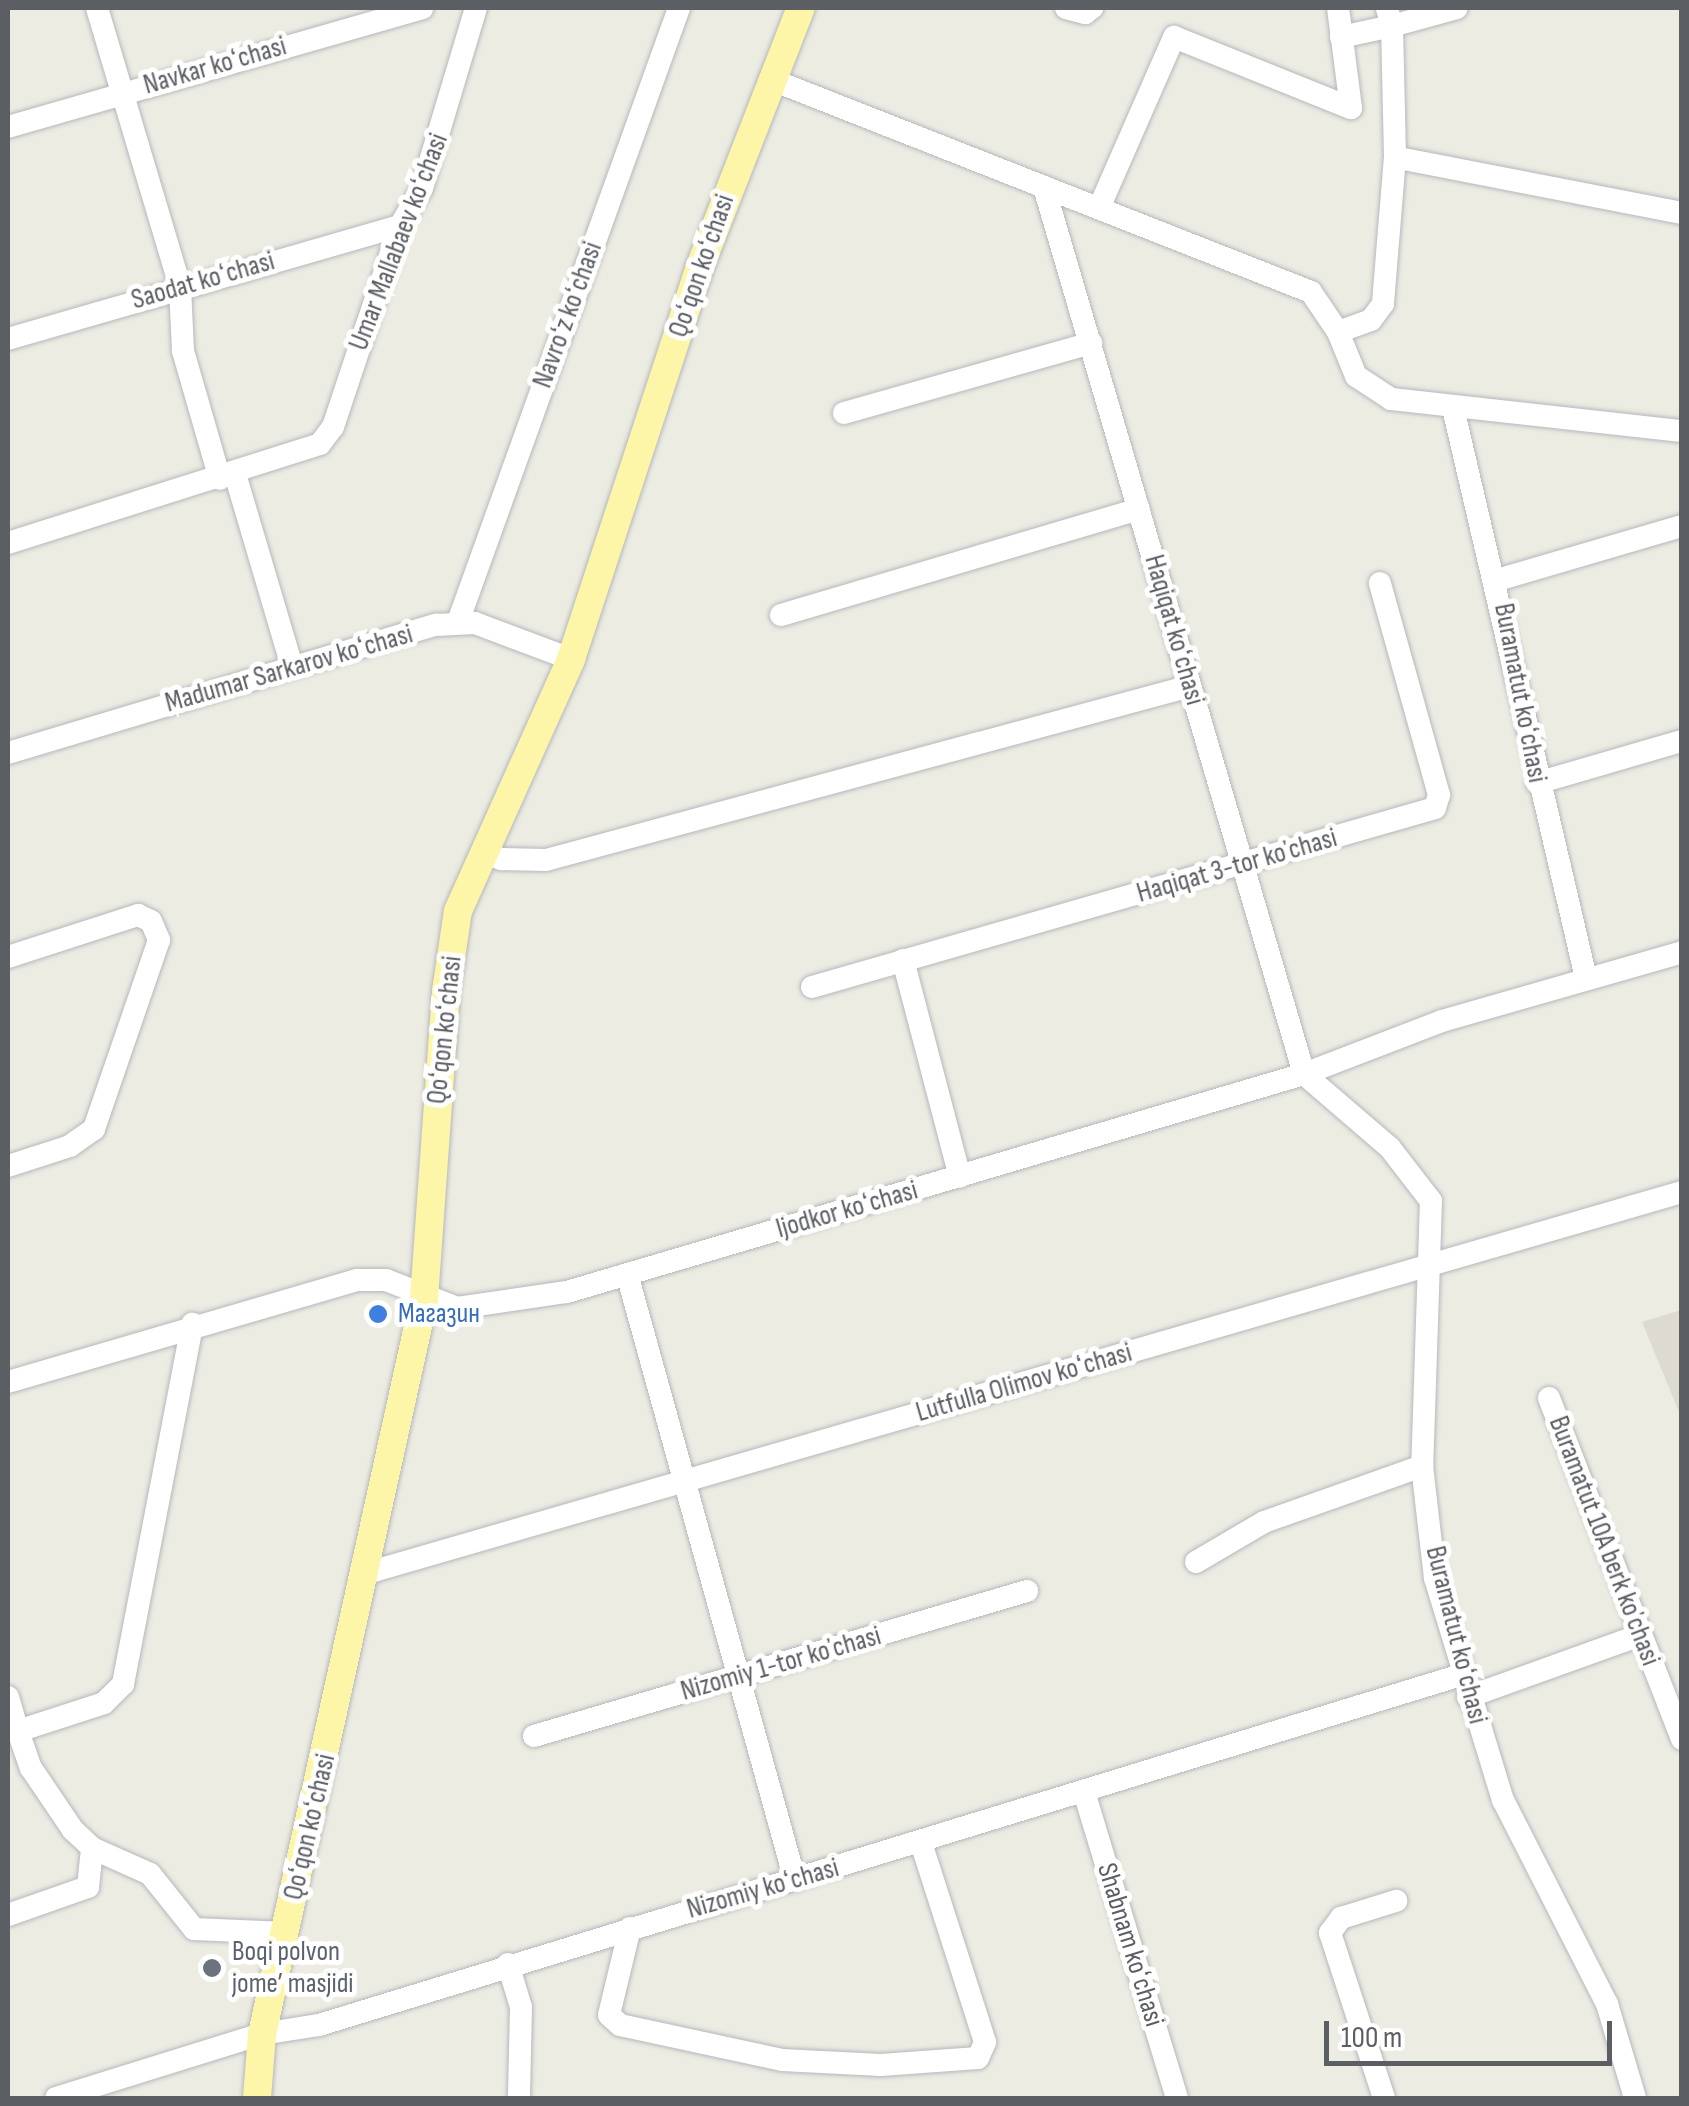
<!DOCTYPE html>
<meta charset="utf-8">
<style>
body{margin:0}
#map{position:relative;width:1689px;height:2106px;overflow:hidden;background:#edece3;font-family:"Sofia Sans Condensed",sans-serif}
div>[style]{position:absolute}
.education>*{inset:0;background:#dddbd1}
.roads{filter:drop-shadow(0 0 2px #b5b8bd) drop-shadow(0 0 2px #b5b8bd)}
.minor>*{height:22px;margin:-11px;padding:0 11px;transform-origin:11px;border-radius:11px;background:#fff}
.major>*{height:28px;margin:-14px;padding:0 14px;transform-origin:14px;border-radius:14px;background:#fdf5a8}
.dots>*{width:28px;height:28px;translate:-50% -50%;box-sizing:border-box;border:5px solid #fff;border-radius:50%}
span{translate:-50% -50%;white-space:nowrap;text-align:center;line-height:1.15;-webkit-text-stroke:10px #fff;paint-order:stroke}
.street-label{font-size:28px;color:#5b5e63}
.shop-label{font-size:28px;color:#366cbe}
.left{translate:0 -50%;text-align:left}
.worship-label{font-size:28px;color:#5b616d}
.frame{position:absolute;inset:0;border:10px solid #5b5e63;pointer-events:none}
.scale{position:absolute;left:1324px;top:2021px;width:288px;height:45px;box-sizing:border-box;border:5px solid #5b5e63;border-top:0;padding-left:12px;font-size:30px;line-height:35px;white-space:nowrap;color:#5b5e63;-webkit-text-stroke:8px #fff;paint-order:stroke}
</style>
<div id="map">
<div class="education">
<i style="clip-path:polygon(1681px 1310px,1682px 1310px,1681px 1417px,1642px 1322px)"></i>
</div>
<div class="roads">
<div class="minor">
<i style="left:97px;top:8px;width:291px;rotate:73.4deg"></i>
<i style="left:180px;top:287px;width:64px;rotate:87.3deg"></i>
<i style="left:183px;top:351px;width:133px;rotate:73.9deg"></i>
<i style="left:1066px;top:8px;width:20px;rotate:15deg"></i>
<i style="left:1085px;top:13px;width:9px;rotate:-36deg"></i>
<i style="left:1341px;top:37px;width:52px;rotate:-12.2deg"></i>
<i style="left:1392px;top:26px;width:19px;rotate:-106deg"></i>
<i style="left:770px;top:79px;width:581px;rotate:21.49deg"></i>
<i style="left:1311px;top:292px;width:48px;rotate:56deg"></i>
<i style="left:8px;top:127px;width:431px;rotate:-16deg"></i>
<i style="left:1395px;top:157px;width:131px;rotate:-91.3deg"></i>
<i style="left:1392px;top:26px;width:67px;rotate:-15.5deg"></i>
<i style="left:1044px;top:187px;width:924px;rotate:73.66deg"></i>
<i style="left:1304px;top:1074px;width:113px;rotate:40.7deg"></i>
<i style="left:1390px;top:1148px;width:67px;rotate:52.3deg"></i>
<i style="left:1431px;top:1201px;width:265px;rotate:91.9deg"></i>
<i style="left:1422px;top:1466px;width:113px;rotate:83.4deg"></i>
<i style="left:1435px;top:1578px;width:232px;rotate:73deg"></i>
<i style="left:1503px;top:1800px;width:229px;rotate:63deg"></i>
<i style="left:1607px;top:2004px;width:98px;rotate:73.4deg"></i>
<i style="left:1099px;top:208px;width:187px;rotate:-66.3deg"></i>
<i style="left:1174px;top:37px;width:191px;rotate:21.9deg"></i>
<i style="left:1351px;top:108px;width:101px;rotate:-97.4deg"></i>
<i style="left:1682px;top:213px;width:292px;rotate:-169deg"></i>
<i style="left:1395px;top:157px;width:147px;rotate:94.7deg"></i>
<i style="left:1383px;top:304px;width:20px;rotate:127deg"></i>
<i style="left:1371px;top:320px;width:35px;rotate:160deg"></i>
<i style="left:1338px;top:332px;width:48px;rotate:67.8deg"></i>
<i style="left:1356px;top:376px;width:42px;rotate:33.3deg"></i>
<i style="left:1391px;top:399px;width:293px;rotate:6.3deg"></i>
<i style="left:8px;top:339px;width:408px;rotate:-16.1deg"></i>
<i style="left:1453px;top:408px;width:585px;rotate:76.87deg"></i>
<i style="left:844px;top:413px;width:257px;rotate:-15.8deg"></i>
<i style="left:235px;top:474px;width:201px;rotate:73.5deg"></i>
<i style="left:8px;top:543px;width:327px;rotate:-17.6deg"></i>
<i style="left:320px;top:444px;width:21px;rotate:-53deg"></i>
<i style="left:333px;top:427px;width:212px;rotate:-71.6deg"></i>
<i style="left:400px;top:226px;width:44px;rotate:-59.9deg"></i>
<i style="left:422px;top:188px;width:188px;rotate:-73.3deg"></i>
<i style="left:1497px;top:580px;width:193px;rotate:-16.3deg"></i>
<i style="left:781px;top:615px;width:373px;rotate:-16.5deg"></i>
<i style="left:458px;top:622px;width:653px;rotate:-70.2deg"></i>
<i style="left:8px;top:753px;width:447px;rotate:-16.7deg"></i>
<i style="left:436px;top:625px;width:39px;rotate:-3deg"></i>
<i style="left:475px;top:623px;width:103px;rotate:20.6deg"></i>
<i style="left:1537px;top:783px;width:151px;rotate:-16.2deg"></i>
<i style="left:482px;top:851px;width:21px;rotate:23deg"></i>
<i style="left:501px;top:859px;width:45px;rotate:1.3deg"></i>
<i style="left:546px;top:860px;width:667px;rotate:-15.12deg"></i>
<i style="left:8px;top:957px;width:137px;rotate:-17.9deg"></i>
<i style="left:138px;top:915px;width:14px;rotate:25deg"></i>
<i style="left:151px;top:921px;width:21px;rotate:67deg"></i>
<i style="left:159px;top:940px;width:200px;rotate:109deg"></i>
<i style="left:94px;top:1129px;width:29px;rotate:145deg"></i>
<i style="left:70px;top:1146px;width:65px;rotate:162.1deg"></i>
<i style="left:903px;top:960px;width:224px;rotate:75.3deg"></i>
<i style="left:812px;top:987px;width:648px;rotate:-16.03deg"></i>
<i style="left:1435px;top:808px;width:14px;rotate:-73deg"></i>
<i style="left:1439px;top:795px;width:220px;rotate:-105.6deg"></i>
<i style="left:627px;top:1274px;width:629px;rotate:74.51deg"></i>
<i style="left:8px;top:1382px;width:364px;rotate:-16.3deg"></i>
<i style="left:357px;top:1280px;width:29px"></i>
<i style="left:386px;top:1280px;width:76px;rotate:21.5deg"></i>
<i style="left:457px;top:1308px;width:111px;rotate:-8.3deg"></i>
<i style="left:567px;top:1292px;width:769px;rotate:-16.48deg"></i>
<i style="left:1304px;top:1074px;width:148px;rotate:-21deg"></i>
<i style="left:1442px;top:1021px;width:250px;rotate:-16deg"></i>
<i style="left:1549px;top:1398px;width:366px;rotate:68.7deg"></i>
<i style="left:1196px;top:1562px;width:79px;rotate:-30.5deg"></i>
<i style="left:1264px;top:1522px;width:168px;rotate:-19.5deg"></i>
<i style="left:367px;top:1573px;width:1369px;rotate:-16.16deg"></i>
<i style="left:8px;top:1697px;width:35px;rotate:74deg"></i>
<i style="left:18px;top:1731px;width:90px;rotate:-18deg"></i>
<i style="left:104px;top:1703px;width:27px;rotate:-45deg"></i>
<i style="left:123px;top:1684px;width:367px;rotate:-79.1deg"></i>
<i style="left:1468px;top:1697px;width:183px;rotate:-19.8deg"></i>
<i style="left:18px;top:1731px;width:39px;rotate:71deg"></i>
<i style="left:31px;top:1768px;width:75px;rotate:55.9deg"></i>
<i style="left:73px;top:1830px;width:26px;rotate:43deg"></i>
<i style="left:92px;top:1848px;width:64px;rotate:24.1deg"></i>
<i style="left:150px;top:1874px;width:70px;rotate:51.3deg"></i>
<i style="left:194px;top:1929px;width:92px;rotate:2.5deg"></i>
<i style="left:534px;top:1736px;width:514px;rotate:-16.39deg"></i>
<i style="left:1084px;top:1792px;width:320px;rotate:73.1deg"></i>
<i style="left:8px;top:1915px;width:85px;rotate:-19.3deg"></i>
<i style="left:88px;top:1887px;width:39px;rotate:-84deg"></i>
<i style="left:630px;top:1928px;width:89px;rotate:103.6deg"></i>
<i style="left:609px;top:2015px;width:15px;rotate:42deg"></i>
<i style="left:620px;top:2025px;width:166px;rotate:12.2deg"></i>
<i style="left:782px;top:2060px;width:99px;rotate:2.9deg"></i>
<i style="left:881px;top:2065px;width:97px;rotate:-4.1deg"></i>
<i style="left:978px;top:2058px;width:17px;rotate:-66deg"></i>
<i style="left:985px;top:2042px;width:209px;rotate:-107.8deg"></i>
<i style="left:508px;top:1964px;width:45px;rotate:73.2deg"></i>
<i style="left:521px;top:2007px;width:91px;rotate:91.3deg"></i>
<i style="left:56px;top:2098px;width:216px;rotate:-17.3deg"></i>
<i style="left:262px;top:2034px;width:58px;rotate:-9deg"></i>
<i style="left:319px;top:2025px;width:1194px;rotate:-17.04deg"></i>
<i style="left:1384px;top:2098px;width:174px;rotate:-108.1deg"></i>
<i style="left:1330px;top:1933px;width:19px;rotate:-54deg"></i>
<i style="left:1341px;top:1918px;width:58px;rotate:-17.2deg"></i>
</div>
<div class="major">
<i style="left:257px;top:2098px;width:64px;rotate:-85.5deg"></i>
<i style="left:262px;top:2034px;width:753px;rotate:-77.57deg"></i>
<i style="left:424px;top:1299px;width:309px;rotate:-85.9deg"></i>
<i style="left:446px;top:991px;width:81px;rotate:-81.5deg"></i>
<i style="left:458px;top:911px;width:276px;rotate:-65.8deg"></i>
<i style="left:571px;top:659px;width:410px;rotate:-71.8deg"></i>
<i style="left:699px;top:269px;width:280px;rotate:-68.7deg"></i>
</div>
</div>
<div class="dots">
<i style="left:378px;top:1314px;background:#3f7fe0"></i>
<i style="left:212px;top:1968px;background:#6b7280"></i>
</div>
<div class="street-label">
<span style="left:215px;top:66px;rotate:-16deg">Navkar koʻchasi</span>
<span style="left:399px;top:242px;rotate:-69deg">Umar Mallabaev koʻchasi</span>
<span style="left:702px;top:266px;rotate:-71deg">Qoʻqon koʻchasi</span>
<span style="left:203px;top:281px;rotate:-16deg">Saodat koʻchasi</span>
<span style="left:568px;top:315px;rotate:-70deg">Navroʻz koʻchasi</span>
<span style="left:1174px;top:630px;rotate:74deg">Haqiqat koʻchasi</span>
<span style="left:289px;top:669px;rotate:-16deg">Madumar Sarkarov koʻchasi</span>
<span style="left:1520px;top:693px;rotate:79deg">Buramatut koʻchasi</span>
<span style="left:1237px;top:866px;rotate:-16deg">Haqiqat 3-tor koʼchasi</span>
<span style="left:445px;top:1030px;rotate:-84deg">Qoʻqon koʻchasi</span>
<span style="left:847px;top:1210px;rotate:-16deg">Ijodkor koʻchasi</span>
<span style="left:1024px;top:1383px;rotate:-16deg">Lutfulla Olimov koʻchasi</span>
<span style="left:1604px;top:1541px;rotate:69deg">Buramatut 10А berk koʼchasi</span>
<span style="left:1456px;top:1635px;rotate:76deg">Buramatut koʻchasi</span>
<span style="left:781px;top:1664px;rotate:-16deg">Nizomiy 1-tor koʼchasi</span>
<span style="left:310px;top:1827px;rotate:-77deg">Qoʻqon koʻchasi</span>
<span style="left:763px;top:1889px;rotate:-16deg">Nizomiy koʻchasi</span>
<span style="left:1130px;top:1945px;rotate:73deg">Shabnam koʻchasi</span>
</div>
<div class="shop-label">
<span class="left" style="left:398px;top:1314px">Магазин</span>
</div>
<div class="worship-label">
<span class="left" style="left:232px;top:1968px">Boqi polvon<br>jome’ masjidi</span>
</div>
<div class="frame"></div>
<div class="scale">100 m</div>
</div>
